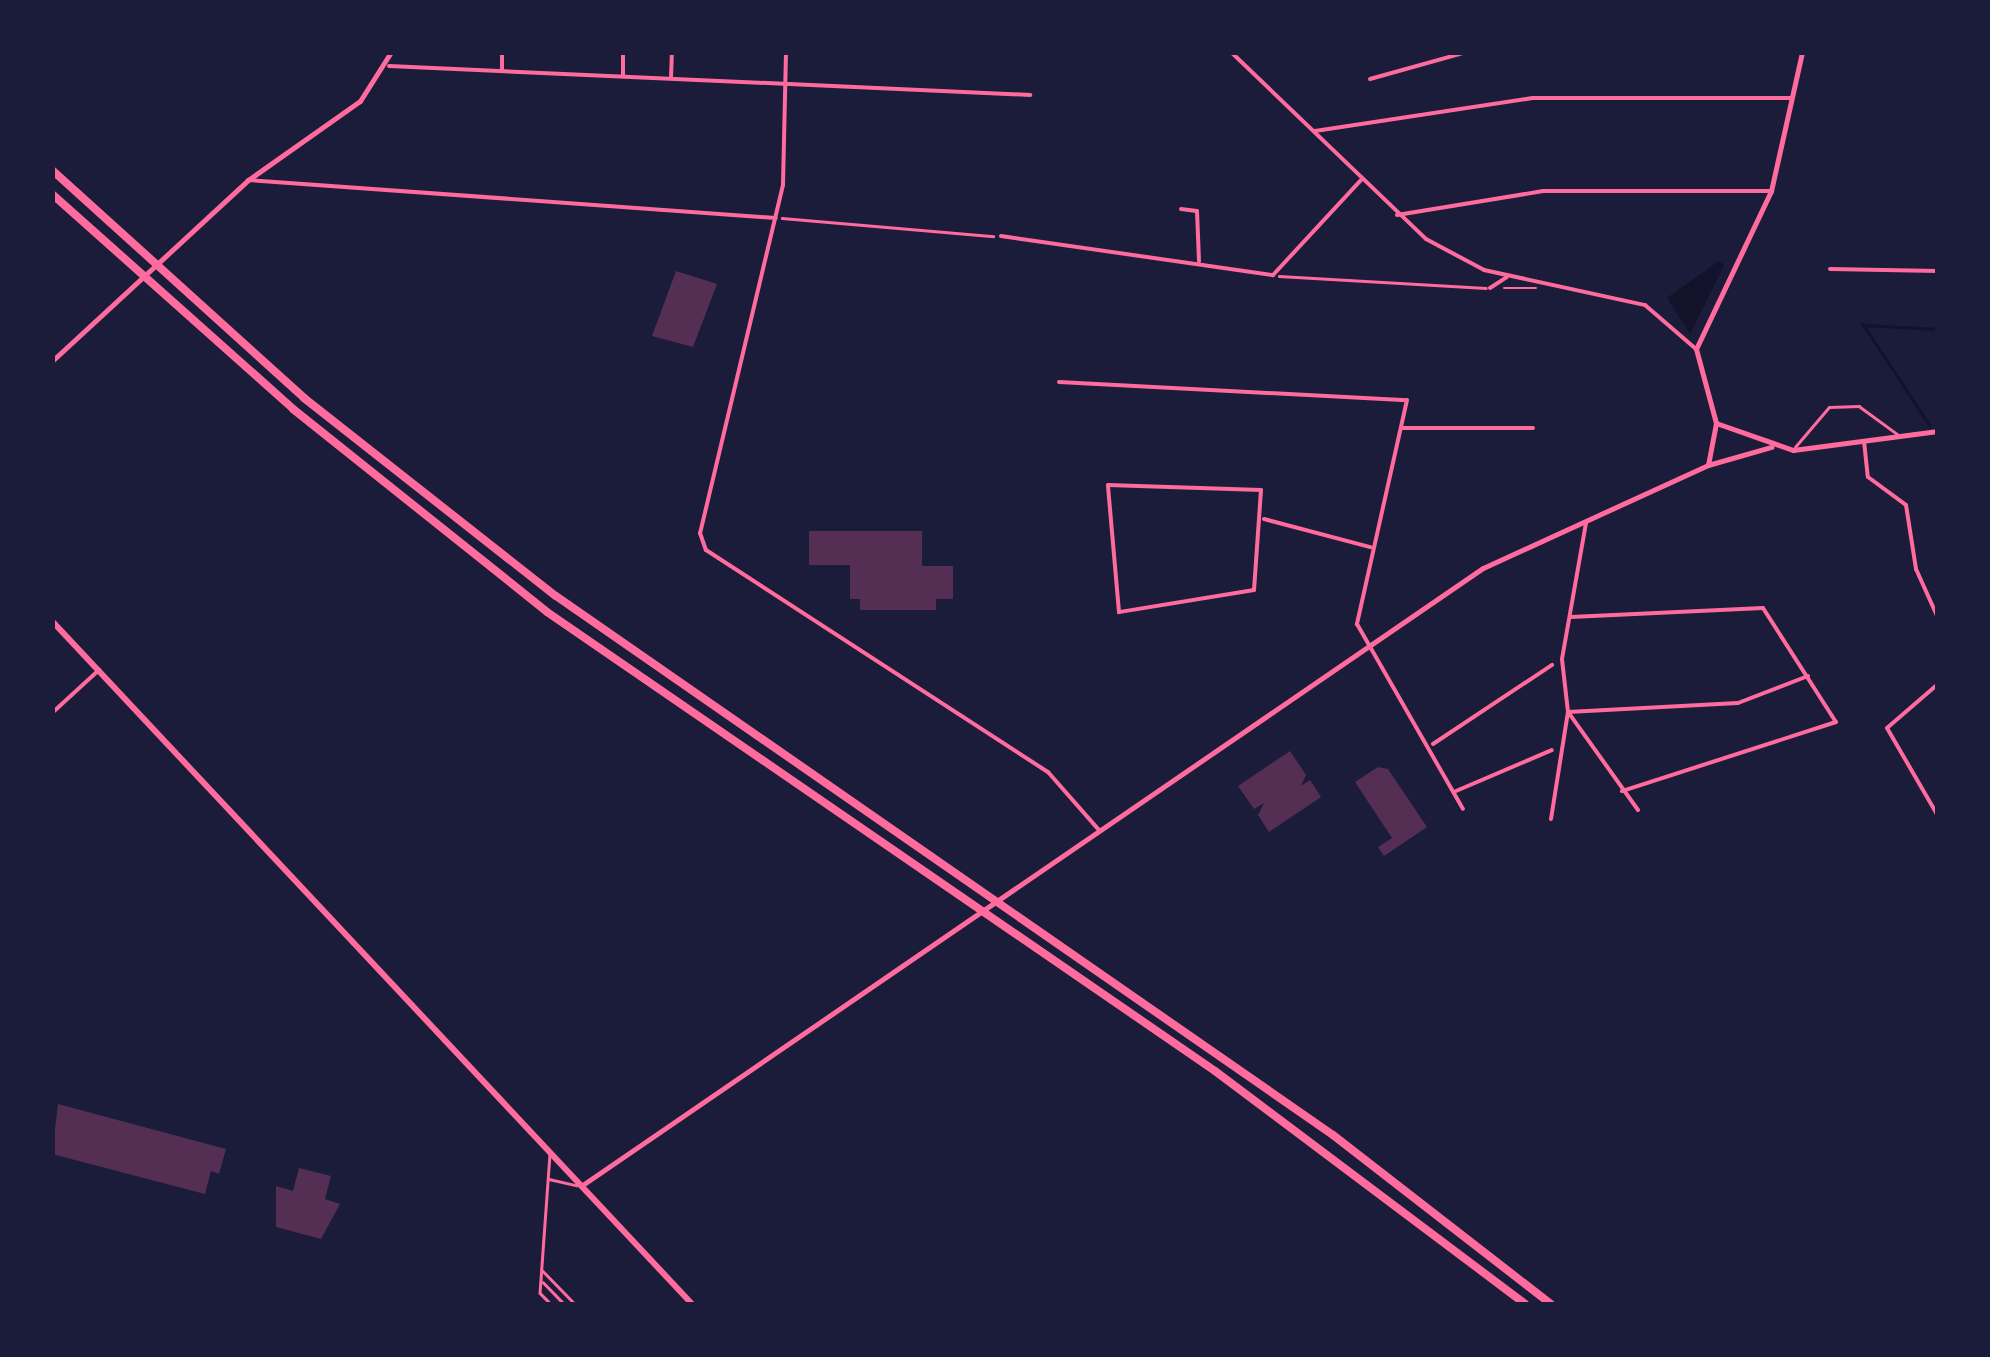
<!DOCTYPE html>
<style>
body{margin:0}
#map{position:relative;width:1990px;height:1357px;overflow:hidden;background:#1b1b3a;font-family:"Source Sans 3",sans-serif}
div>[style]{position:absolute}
.water>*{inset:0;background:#12122b}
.stream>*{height:2.5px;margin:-1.25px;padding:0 1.25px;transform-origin:1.25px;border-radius:1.25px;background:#12122b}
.building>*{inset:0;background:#542f53}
.path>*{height:2.5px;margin:-1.25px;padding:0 1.25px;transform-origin:1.25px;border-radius:1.25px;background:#ff6b9d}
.service>*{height:2.5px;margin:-1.25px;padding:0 1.25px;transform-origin:1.25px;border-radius:1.25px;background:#ff6b9d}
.minor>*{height:4px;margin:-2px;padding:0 2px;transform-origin:2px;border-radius:2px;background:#ff6b9d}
.tertiary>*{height:5px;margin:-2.5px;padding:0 2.5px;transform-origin:2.5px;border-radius:2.5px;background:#ff6b9d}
.secondary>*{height:6px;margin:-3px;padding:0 3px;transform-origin:3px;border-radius:3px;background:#ff6b9d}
.motorway>*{height:8px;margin:-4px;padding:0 4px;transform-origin:4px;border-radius:4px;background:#ff6b9d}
span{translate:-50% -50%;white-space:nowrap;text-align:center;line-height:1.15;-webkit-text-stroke:8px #1b1b3a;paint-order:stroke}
.frame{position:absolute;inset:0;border:55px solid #1b1b3a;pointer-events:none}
</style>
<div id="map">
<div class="water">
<i style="clip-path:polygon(1719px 261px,1724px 265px,1690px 334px,1667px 298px)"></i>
</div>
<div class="stream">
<i style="left:1929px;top:425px;width:120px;rotate:-123.4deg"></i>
<i style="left:1863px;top:325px;width:75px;rotate:3.1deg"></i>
</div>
<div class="building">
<i style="clip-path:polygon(676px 271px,717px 284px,693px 347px,652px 336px)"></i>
<i style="clip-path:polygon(809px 531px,922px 531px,922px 566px,953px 566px,953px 599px,936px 599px,936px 610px,860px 610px,860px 599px,850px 599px,850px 565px,809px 565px)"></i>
<i style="clip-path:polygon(1290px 751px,1306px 775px,1301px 786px,1310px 780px,1321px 797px,1269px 832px,1258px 815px,1264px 803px,1254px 809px,1238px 786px)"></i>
<i style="clip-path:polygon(1378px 767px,1388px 769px,1427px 827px,1384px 856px,1378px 847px,1392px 838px,1355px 782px)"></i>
<i style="clip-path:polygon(58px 1104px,226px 1149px,219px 1174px,211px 1171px,205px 1194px,52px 1154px)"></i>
<i style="clip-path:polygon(299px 1168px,331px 1176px,325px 1199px,340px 1204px,321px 1239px,276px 1227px,276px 1186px,293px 1191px)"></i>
</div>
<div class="path">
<i style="left:782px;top:218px;width:212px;rotate:4.9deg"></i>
<i style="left:1279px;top:276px;width:207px;rotate:3.3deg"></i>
<i style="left:1504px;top:288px;width:32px"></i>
</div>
<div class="service">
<i style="left:1795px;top:447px;width:52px;rotate:-49.6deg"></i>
<i style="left:1829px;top:407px;width:30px;rotate:-2deg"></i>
<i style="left:1859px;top:406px;width:51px;rotate:36.2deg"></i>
<i style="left:550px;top:1154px;width:139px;rotate:94.1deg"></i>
<i style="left:540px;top:1293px;width:16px;rotate:45deg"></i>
<i style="left:549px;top:1179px;width:28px;rotate:13deg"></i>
<i style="left:543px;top:1271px;width:46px;rotate:45.9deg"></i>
<i style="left:543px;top:1282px;width:30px;rotate:46deg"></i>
</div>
<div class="minor">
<i style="left:786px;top:52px;width:133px;rotate:91.3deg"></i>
<i style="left:783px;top:185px;width:358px;rotate:103.4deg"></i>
<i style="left:700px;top:533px;width:18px;rotate:71deg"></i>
<i style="left:706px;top:550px;width:408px;rotate:33deg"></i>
<i style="left:1048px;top:772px;width:76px;rotate:48.7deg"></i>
<i style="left:1231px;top:52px;width:270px;rotate:43.8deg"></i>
<i style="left:1426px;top:239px;width:66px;rotate:28.1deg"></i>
<i style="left:1484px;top:270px;width:165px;rotate:12.3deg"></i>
<i style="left:1645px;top:305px;width:67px;rotate:40.8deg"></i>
<i style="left:389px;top:66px;width:642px;rotate:2.59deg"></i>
<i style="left:502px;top:70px;width:18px;rotate:-90deg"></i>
<i style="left:623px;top:76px;width:24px;rotate:-90deg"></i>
<i style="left:671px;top:78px;width:26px;rotate:-88deg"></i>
<i style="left:1370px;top:79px;width:101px;rotate:-15.6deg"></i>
<i style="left:1315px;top:131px;width:220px;rotate:-8.6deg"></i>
<i style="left:1533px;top:98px;width:259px"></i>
<i style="left:248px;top:180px;width:529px;rotate:4.12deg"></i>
<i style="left:1181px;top:209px;width:16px;rotate:7deg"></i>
<i style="left:1197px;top:211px;width:50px;rotate:87.7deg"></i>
<i style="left:1397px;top:215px;width:148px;rotate:-9.3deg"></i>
<i style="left:1543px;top:191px;width:227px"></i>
<i style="left:1001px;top:236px;width:275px;rotate:8.2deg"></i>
<i style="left:1273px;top:275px;width:129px;rotate:-47.2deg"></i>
<i style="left:1830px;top:269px;width:108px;rotate:1.1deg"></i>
<i style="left:1490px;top:288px;width:20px;rotate:-33deg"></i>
<i style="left:1059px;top:382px;width:348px;rotate:3deg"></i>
<i style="left:1407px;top:400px;width:230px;rotate:102.6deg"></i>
<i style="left:1357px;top:624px;width:213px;rotate:60.2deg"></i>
<i style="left:1401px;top:428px;width:132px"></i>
<i style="left:1864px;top:441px;width:36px;rotate:84deg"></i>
<i style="left:1868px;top:477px;width:47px;rotate:36.4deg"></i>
<i style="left:1906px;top:505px;width:65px;rotate:81.1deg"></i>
<i style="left:1916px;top:569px;width:54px;rotate:65.8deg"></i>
<i style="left:1108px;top:485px;width:153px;rotate:1.9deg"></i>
<i style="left:1261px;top:490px;width:100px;rotate:94deg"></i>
<i style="left:1254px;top:590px;width:137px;rotate:170.7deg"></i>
<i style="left:1119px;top:612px;width:127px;rotate:-95deg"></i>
<i style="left:1264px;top:519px;width:110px;rotate:14.8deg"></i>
<i style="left:1571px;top:617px;width:192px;rotate:-2.7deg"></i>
<i style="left:1763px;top:608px;width:135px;rotate:57.4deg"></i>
<i style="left:1836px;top:722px;width:225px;rotate:162.1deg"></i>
<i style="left:1938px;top:684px;width:67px;rotate:139.2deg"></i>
<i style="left:1887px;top:728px;width:102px;rotate:59.9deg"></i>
<i style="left:52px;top:713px;width:64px;rotate:-42.5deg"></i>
<i style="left:1433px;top:744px;width:143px;rotate:-33.6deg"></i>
<i style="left:1456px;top:791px;width:104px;rotate:-23.1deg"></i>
<i style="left:1638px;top:810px;width:120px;rotate:-125.5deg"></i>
<i style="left:1568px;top:712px;width:170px;rotate:-3deg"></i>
<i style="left:1738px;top:703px;width:75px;rotate:-21.1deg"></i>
<i style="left:1551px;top:819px;width:108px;rotate:-81deg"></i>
<i style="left:1568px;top:712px;width:53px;rotate:-96.5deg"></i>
<i style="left:1562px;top:659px;width:138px;rotate:-80deg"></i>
</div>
<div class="tertiary">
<i style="left:52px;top:361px;width:267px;rotate:-42.7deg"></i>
<i style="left:248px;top:180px;width:137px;rotate:-35.2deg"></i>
<i style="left:360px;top:101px;width:58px;rotate:-57.7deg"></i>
<i style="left:1716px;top:423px;width:82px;rotate:19.3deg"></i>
<i style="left:1793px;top:450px;width:146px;rotate:-7.5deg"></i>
<i style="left:1708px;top:465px;width:43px;rotate:-79.2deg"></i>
<i style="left:1716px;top:423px;width:77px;rotate:-105.1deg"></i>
<i style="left:1696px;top:349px;width:175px;rotate:-64.6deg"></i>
<i style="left:1771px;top:191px;width:142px;rotate:-77.4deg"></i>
<i style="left:581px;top:1186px;width:1093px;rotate:-34.42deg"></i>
<i style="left:1483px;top:568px;width:247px;rotate:-24.6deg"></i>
<i style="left:1708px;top:465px;width:66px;rotate:-15.9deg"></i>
</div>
<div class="secondary">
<i style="left:52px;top:621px;width:936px;rotate:46.86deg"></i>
</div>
<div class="motorway">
<i style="left:52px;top:170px;width:340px;rotate:42.1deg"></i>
<i style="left:304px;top:398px;width:320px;rotate:38.2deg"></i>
<i style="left:556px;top:596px;width:946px;rotate:34.75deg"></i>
<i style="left:1333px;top:1135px;width:276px;rotate:37.8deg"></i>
<i style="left:52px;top:194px;width:323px;rotate:41.7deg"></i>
<i style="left:293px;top:409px;width:325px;rotate:38.6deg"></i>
<i style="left:547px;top:612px;width:810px;rotate:34.49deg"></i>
<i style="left:1215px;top:1071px;width:388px;rotate:36.9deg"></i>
</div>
<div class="frame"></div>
</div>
